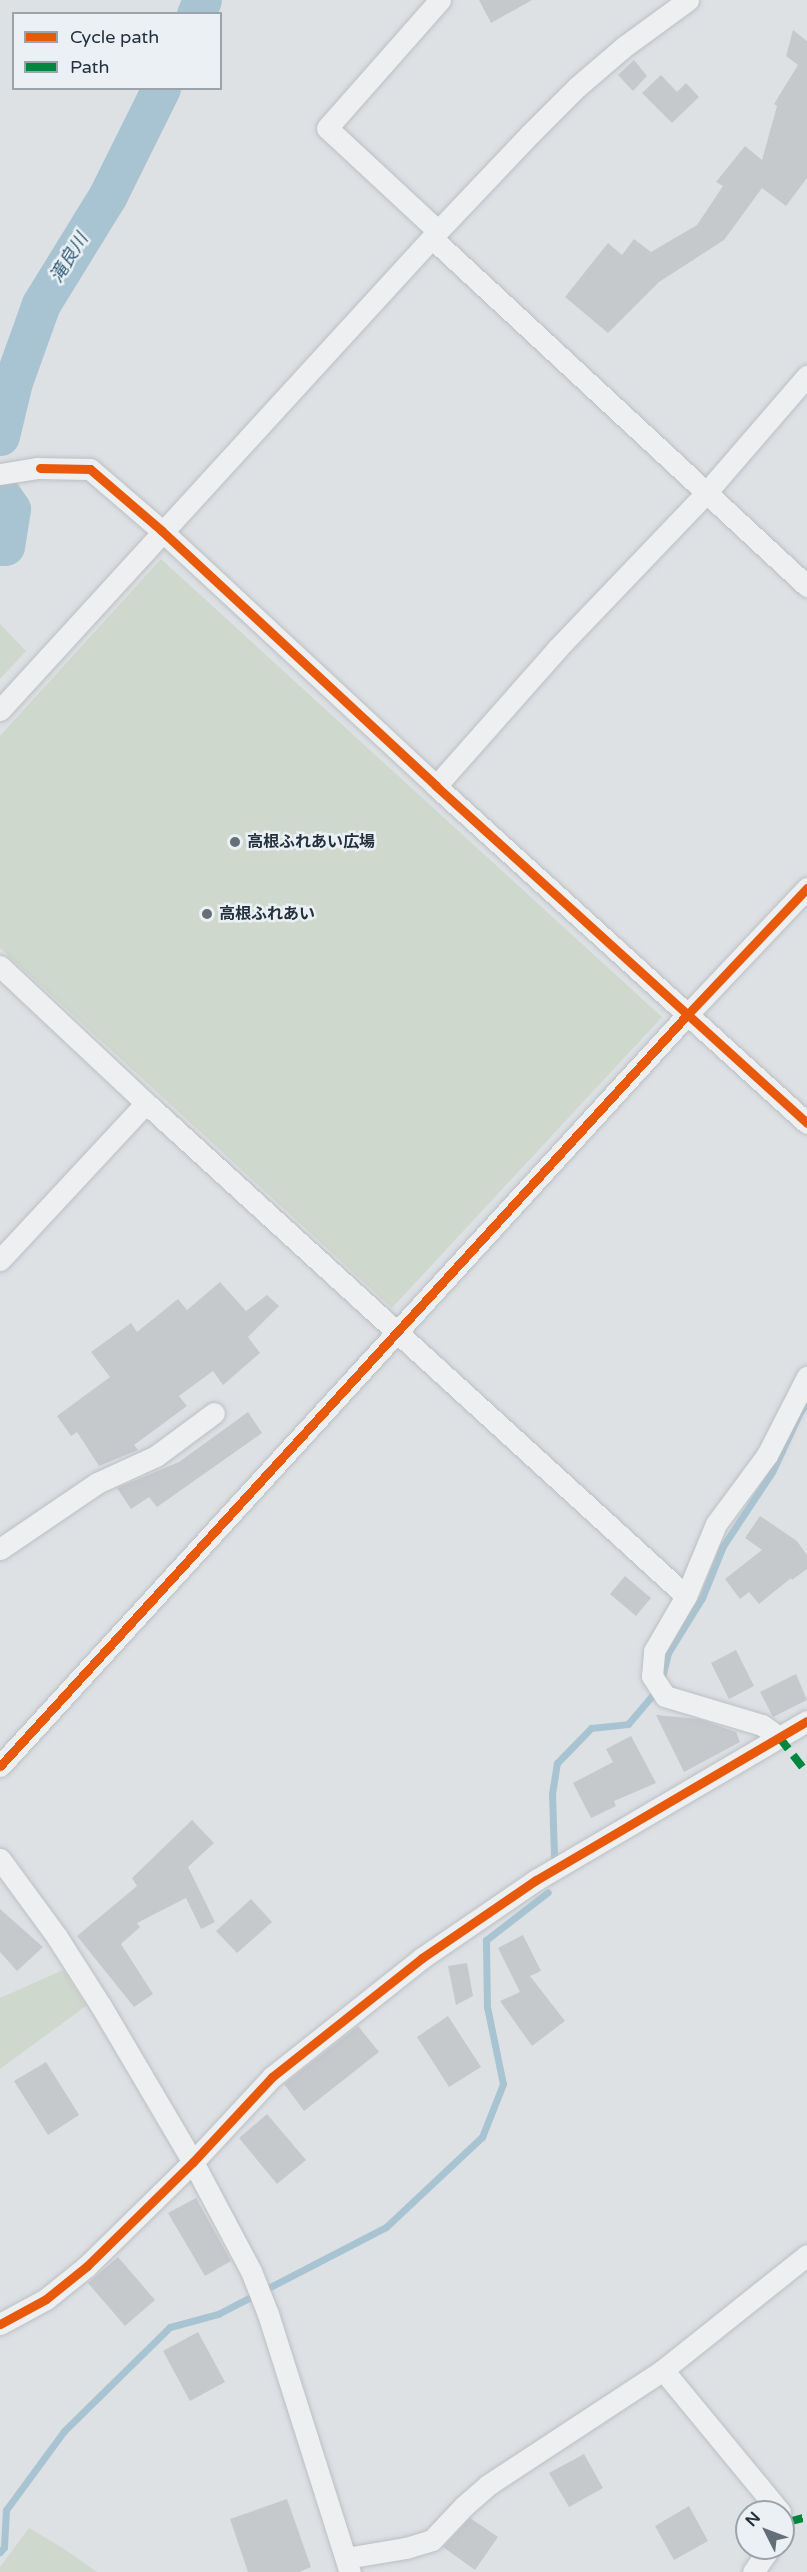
<!DOCTYPE html>
<meta charset="utf-8">
<style>
body{margin:0}
#map{position:relative;width:807px;height:2572px;overflow:hidden;background:#dde1e4;font-family:"Varela Round","Noto Sans JP",sans-serif}
div>[style]{position:absolute}
.green>*{inset:0;background:#cfd8cd}
.stream>*{height:7px;margin:-3.5px;padding:0 3.5px;transform-origin:3.5px;border-radius:3.5px;background:#a8c4d2}
.river>*{height:39px;margin:-19.5px;padding:0 19.5px;transform-origin:19.5px;border-radius:19.5px;background:#a8c4d2}
.building>*{inset:0;background:#c5c9cc}
.roads{filter:drop-shadow(0 0 2px #bcbfc2) drop-shadow(0 0 2px #bcbfc2)}
.minor>*{height:21px;margin:-10.5px;padding:0 10.5px;transform-origin:10.5px;border-radius:10.5px;background:#edeff0}
.quiet>*{height:8px;margin-top:-4px;transform-origin:0;background:repeating-linear-gradient(90deg,#00873e 0 15px,transparent 0 23px)}
.cycleway>*{height:9px;margin:-4.5px;padding:0 4.5px;transform-origin:4.5px;border-radius:4.5px;background:#e8590c}
.dots>*{width:16px;height:16px;translate:-50% -50%;box-sizing:border-box;border:3px solid #eaf0f4;border-radius:50%}
span{translate:-50% -50%;white-space:nowrap;text-align:center;line-height:1.15;-webkit-text-stroke:5px #eaf0f4;paint-order:stroke}
.poi-label{font-size:16px;color:#24313e;font-weight:700}
.left{translate:0 -50%;text-align:left}
.water-label{font-size:18px;color:#2b5875;font-style:italic}
.legend{position:absolute;left:12px;top:12px;width:210px;height:78px;box-sizing:border-box;background:#eaf0f4;border:2px solid #9ba4ab;margin:0;padding:8px 10px;list-style:none;font-size:18px;color:#24313e}
.legend li{display:flex;align-items:center;gap:12px;height:30px}
.legend b{width:30px;border:2px solid #9ba4ab}
.north{position:absolute;left:735px;top:2500px;width:60px;height:60px;box-sizing:border-box;background:#eaf0f4;border:2px solid #9ba4ab;border-radius:50%;rotate:312deg;font-size:16px;font-weight:700;line-height:24px;text-align:center;color:#24313e}
.north::after{content:'';display:block;margin:auto;width:21px;height:27px;background:#656f78;clip-path:polygon(50% 0,100% 100%,50% 72%,0 100%)}
</style>
<div id="map">
<div class="green">
<i style="clip-path:polygon(161px 559px,662px 1017px,392px 1308px,0 948px,0 736px)"></i>
<i style="clip-path:polygon(0 624px,26px 651px,0 679px)"></i>
<i style="clip-path:polygon(63px 1970px,86px 2006px,0 2069px,0 1998px)"></i>
<i style="clip-path:polygon(29px 2528px,64px 2549px,97px 2572px,0 2572px,0 2567px)"></i>
</div>
<div class="stream">
<i style="left:661px;top:1681px;width:29px;rotate:-76deg"></i>
<i style="left:668px;top:1653px;width:65px;rotate:-58.3deg"></i>
<i style="left:702px;top:1598px;width:56px;rotate:-68deg"></i>
<i style="left:723px;top:1546px;width:89px;rotate:-56.5deg"></i>
<i style="left:772px;top:1472px;width:66px;rotate:-65deg"></i>
<i style="left:800px;top:1412px;width:11px;rotate:-52deg"></i>
<i style="left:554px;top:1856px;width:62px;rotate:-91.8deg"></i>
<i style="left:552px;top:1794px;width:31px;rotate:-81deg"></i>
<i style="left:557px;top:1763px;width:49px;rotate:-45.8deg"></i>
<i style="left:591px;top:1728px;width:37px;rotate:-6deg"></i>
<i style="left:628px;top:1724px;width:43px;rotate:-49.7deg"></i>
<i style="left:0;top:2552px;width:6px;rotate:-51deg"></i>
<i style="left:4px;top:2547px;width:37px;rotate:-87deg"></i>
<i style="left:6px;top:2510px;width:98px;rotate:-53.7deg"></i>
<i style="left:64px;top:2431px;width:148px;rotate:-44.5deg"></i>
<i style="left:170px;top:2327px;width:50px;rotate:-15.2deg"></i>
<i style="left:218px;top:2314px;width:189px;rotate:-27.4deg"></i>
<i style="left:386px;top:2227px;width:132px;rotate:-43.2deg"></i>
<i style="left:482px;top:2137px;width:57px;rotate:-68.4deg"></i>
<i style="left:503px;top:2084px;width:79px;rotate:-101.7deg"></i>
<i style="left:487px;top:2007px;width:67px;rotate:-90.9deg"></i>
<i style="left:486px;top:1940px;width:78px;rotate:-37.7deg"></i>
</div>
<div class="river">
<i style="left:196px;top:14px;width:15px;rotate:-67deg"></i>
<i style="left:0;top:436px;width:56px;rotate:-76.5deg"></i>
<i style="left:13px;top:382px;width:83px;rotate:-70.3deg"></i>
<i style="left:41px;top:304px;width:128px;rotate:-58.4deg"></i>
<i style="left:108px;top:195px;width:119px;rotate:-63.6deg"></i>
<i style="left:0;top:493px;width:19px;rotate:55deg"></i>
<i style="left:11px;top:509px;width:37px;rotate:99deg"></i>
<i style="left:5px;top:546px;width:5px;rotate:180deg"></i>
</div>
<div class="building">
<i style="clip-path:polygon(479px 0,532px 0,491px 23px)"></i>
<i style="clip-path:polygon(793px 30px,807px 41px,807px 178px,786px 206px,762px 188px,724px 240px,659px 282px,608px 333px,565px 297px,608px 243px,622px 255px,634px 239px,651px 252px,697px 225px,723px 186px,716px 182px,745px 146px,762px 160px,777px 106px,774px 104px,798px 65px,786px 56px)"></i>
<i style="clip-path:polygon(634px 60px,647px 76px,633px 91px,618px 75px)"></i>
<i style="clip-path:polygon(661px 75px,677px 92px,686px 83px,699px 97px,672px 123px,642px 93px)"></i>
<i style="clip-path:polygon(220px 1282px,246px 1311px,267px 1295px,279px 1306px,248px 1337px,260px 1353px,223px 1385px,213px 1371px,179px 1396px,187px 1406px,134px 1445px,138px 1450px,99px 1466px,77px 1432px,71px 1436px,57px 1416px,110px 1377px,91px 1352px,131px 1323px,137px 1332px,178px 1299px,187px 1310px)"></i>
<i style="clip-path:polygon(248px 1412px,262px 1433px,157px 1507px,149px 1497px,131px 1509px,117px 1488px,179px 1462px)"></i>
<i style="clip-path:polygon(760px 1516px,797px 1541px,807px 1555px,807px 1569px,792px 1580px,791px 1578px,759px 1604px,749px 1592px,740px 1599px,725px 1579px,762px 1550px,745px 1538px)"></i>
<i style="clip-path:polygon(625px 1576px,651px 1598px,636px 1616px,610px 1594px)"></i>
<i style="clip-path:polygon(736px 1650px,754px 1686px,729px 1699px,711px 1663px)"></i>
<i style="clip-path:polygon(796px 1674px,807px 1700px,773px 1717px,760px 1692px)"></i>
<i style="clip-path:polygon(656px 1715px,699px 1719px,736px 1732px,740px 1742px,684px 1772px)"></i>
<i style="clip-path:polygon(631px 1736px,656px 1783px,614px 1801px,616px 1806px,591px 1818px,573px 1783px,613px 1762px,606px 1749px)"></i>
<i style="clip-path:polygon(192px 1820px,214px 1843px,188px 1867px,215px 1922px,201px 1929px,186px 1898px,137px 1923px,140px 1927px,121px 1944px,153px 1994px,134px 2007px,77px 1936px,137px 1886px,132px 1878px)"></i>
<i style="clip-path:polygon(251px 1899px,272px 1922px,237px 1953px,216px 1931px)"></i>
<i style="clip-path:polygon(0 1909px,43px 1947px,17px 1971px,0 1952px)"></i>
<i style="clip-path:polygon(523px 1935px,541px 1971px,530px 1976px,565px 2021px,532px 2046px,500px 2001px,520px 1992px,498px 1948px)"></i>
<i style="clip-path:polygon(467px 1963px,473px 1996px,456px 2005px,448px 1966px)"></i>
<i style="clip-path:polygon(448px 2016px,481px 2067px,449px 2087px,417px 2037px)"></i>
<i style="clip-path:polygon(358px 2026px,379px 2052px,304px 2111px,284px 2084px)"></i>
<i style="clip-path:polygon(46px 2062px,79px 2115px,48px 2135px,14px 2081px)"></i>
<i style="clip-path:polygon(267px 2114px,306px 2160px,277px 2184px,239px 2138px)"></i>
<i style="clip-path:polygon(196px 2198px,231px 2261px,205px 2276px,168px 2213px)"></i>
<i style="clip-path:polygon(118px 2257px,155px 2300px,125px 2326px,88px 2283px)"></i>
<i style="clip-path:polygon(198px 2332px,225px 2382px,190px 2401px,163px 2351px)"></i>
<i style="clip-path:polygon(584px 2454px,603px 2488px,569px 2507px,549px 2473px)"></i>
<i style="clip-path:polygon(287px 2499px,311px 2567px,299px 2572px,248px 2572px,230px 2519px)"></i>
<i style="clip-path:polygon(689px 2506px,708px 2541px,674px 2560px,655px 2526px)"></i>
<i style="clip-path:polygon(470px 2518px,498px 2537px,475px 2570px,443px 2547px)"></i>
</div>
<div class="roads">
<div class="minor">
<i style="left:438px;top:231px;width:151px;rotate:-137.1deg"></i>
<i style="left:327px;top:128px;width:171px;rotate:-48.6deg"></i>
<i style="left:432px;top:238px;width:512px;rotate:42.86deg"></i>
<i style="left:0;top:474px;width:37px;rotate:-9deg"></i>
<i style="left:37px;top:468px;width:53px;rotate:1.1deg"></i>
<i style="left:90px;top:469px;width:95px;rotate:40.7deg"></i>
<i style="left:162px;top:531px;width:374px;rotate:42.9deg"></i>
<i style="left:436px;top:786px;width:501px;rotate:42.25deg"></i>
<i style="left:0;top:710px;width:649px;rotate:-47.56deg"></i>
<i style="left:438px;top:231px;width:134px;rotate:-46.5deg"></i>
<i style="left:530px;top:134px;width:66px;rotate:-45deg"></i>
<i style="left:577px;top:87px;width:63px;rotate:-40.5deg"></i>
<i style="left:625px;top:46px;width:78px;rotate:-36.1deg"></i>
<i style="left:436px;top:786px;width:183px;rotate:-48.5deg"></i>
<i style="left:557px;top:649px;width:216px;rotate:-46.3deg"></i>
<i style="left:706px;top:493px;width:155px;rotate:-49.2deg"></i>
<i style="left:0;top:966px;width:200px;rotate:43.2deg"></i>
<i style="left:146px;top:1103px;width:731px;rotate:42.39deg"></i>
<i style="left:0;top:1260px;width:214px;rotate:-47.1deg"></i>
<i style="left:0;top:1549px;width:117px;rotate:-34.2deg"></i>
<i style="left:97px;top:1483px;width:65px;rotate:-24.6deg"></i>
<i style="left:156px;top:1456px;width:72px;rotate:-36.6deg"></i>
<i style="left:779px;top:1737px;width:21px;rotate:-145deg"></i>
<i style="left:762px;top:1725px;width:101px;rotate:-163.4deg"></i>
<i style="left:665px;top:1696px;width:24px;rotate:-123deg"></i>
<i style="left:652px;top:1676px;width:25px;rotate:-85deg"></i>
<i style="left:654px;top:1651px;width:64px;rotate:-59.8deg"></i>
<i style="left:686px;top:1596px;width:78px;rotate:-67.4deg"></i>
<i style="left:716px;top:1524px;width:86px;rotate:-53.5deg"></i>
<i style="left:767px;top:1455px;width:88px;rotate:-62.9deg"></i>
<i style="left:0;top:1766px;width:1018px;rotate:-47.55deg"></i>
<i style="left:687px;top:1015px;width:175px;rotate:-46.6deg"></i>
<i style="left:0;top:1859px;width:97px;rotate:53.8deg"></i>
<i style="left:57px;top:1937px;width:82px;rotate:57.5deg"></i>
<i style="left:101px;top:2006px;width:181px;rotate:59.5deg"></i>
<i style="left:193px;top:2162px;width:123px;rotate:62deg"></i>
<i style="left:251px;top:2271px;width:46px;rotate:68.4deg"></i>
<i style="left:268px;top:2314px;width:271px;rotate:72.4deg"></i>
<i style="left:0;top:2324px;width:52px;rotate:-28.5deg"></i>
<i style="left:46px;top:2299px;width:53px;rotate:-38.8deg"></i>
<i style="left:87px;top:2266px;width:148px;rotate:-44.5deg"></i>
<i style="left:193px;top:2162px;width:116px;rotate:-47.1deg"></i>
<i style="left:272px;top:2077px;width:191px;rotate:-38.4deg"></i>
<i style="left:422px;top:1958px;width:138px;rotate:-34.4deg"></i>
<i style="left:536px;top:1880px;width:314px;rotate:-30.4deg"></i>
<i style="left:663px;top:2370px;width:184px;rotate:50.5deg"></i>
<i style="left:346px;top:2558px;width:61px;rotate:-9.5deg"></i>
<i style="left:406px;top:2548px;width:27px;rotate:-17deg"></i>
<i style="left:432px;top:2540px;width:47px;rotate:-46.7deg"></i>
<i style="left:464px;top:2506px;width:32px;rotate:-41deg"></i>
<i style="left:488px;top:2485px;width:209px;rotate:-33.3deg"></i>
<i style="left:663px;top:2370px;width:184px;rotate:-38.6deg"></i>
<i style="left:753px;top:2572px;width:29px;rotate:-55deg"></i>
</div>
</div>
<div class="quiet">
<i style="left:779px;top:1737px;width:46px;rotate:52.1deg"></i>
<i style="left:788px;top:2522px;width:20px;rotate:-15deg"></i>
</div>
<div class="cycleway">
<i style="left:40px;top:468px;width:50px;rotate:1.1deg"></i>
<i style="left:90px;top:469px;width:95px;rotate:40.7deg"></i>
<i style="left:162px;top:531px;width:374px;rotate:42.9deg"></i>
<i style="left:436px;top:786px;width:501px;rotate:42.25deg"></i>
<i style="left:0;top:1766px;width:1018px;rotate:-47.55deg"></i>
<i style="left:687px;top:1015px;width:175px;rotate:-46.6deg"></i>
<i style="left:0;top:2324px;width:52px;rotate:-28.5deg"></i>
<i style="left:46px;top:2299px;width:53px;rotate:-38.8deg"></i>
<i style="left:87px;top:2266px;width:148px;rotate:-44.5deg"></i>
<i style="left:193px;top:2162px;width:116px;rotate:-47.1deg"></i>
<i style="left:272px;top:2077px;width:191px;rotate:-38.4deg"></i>
<i style="left:422px;top:1958px;width:138px;rotate:-34.4deg"></i>
<i style="left:536px;top:1880px;width:314px;rotate:-30.4deg"></i>
</div>
<div class="dots">
<i style="left:235px;top:842px;background:#656f78"></i>
<i style="left:207px;top:914px;background:#656f78"></i>
</div>
<div class="poi-label">
<span class="left" style="left:247px;top:842px">高根ふれあい広場</span>
<span class="left" style="left:219px;top:914px">高根ふれあい</span>
</div>
<div class="water-label">
<span style="left:69px;top:258px;rotate:-58deg">滝良川</span>
</div>
<ul class="legend">
<li><b style="height:8px;background:#e8590c"></b>Cycle path</li>
<li><b style="height:8px;background:#00873e"></b>Path</li>
</ul>
<div class="north">N</div>
</div>
